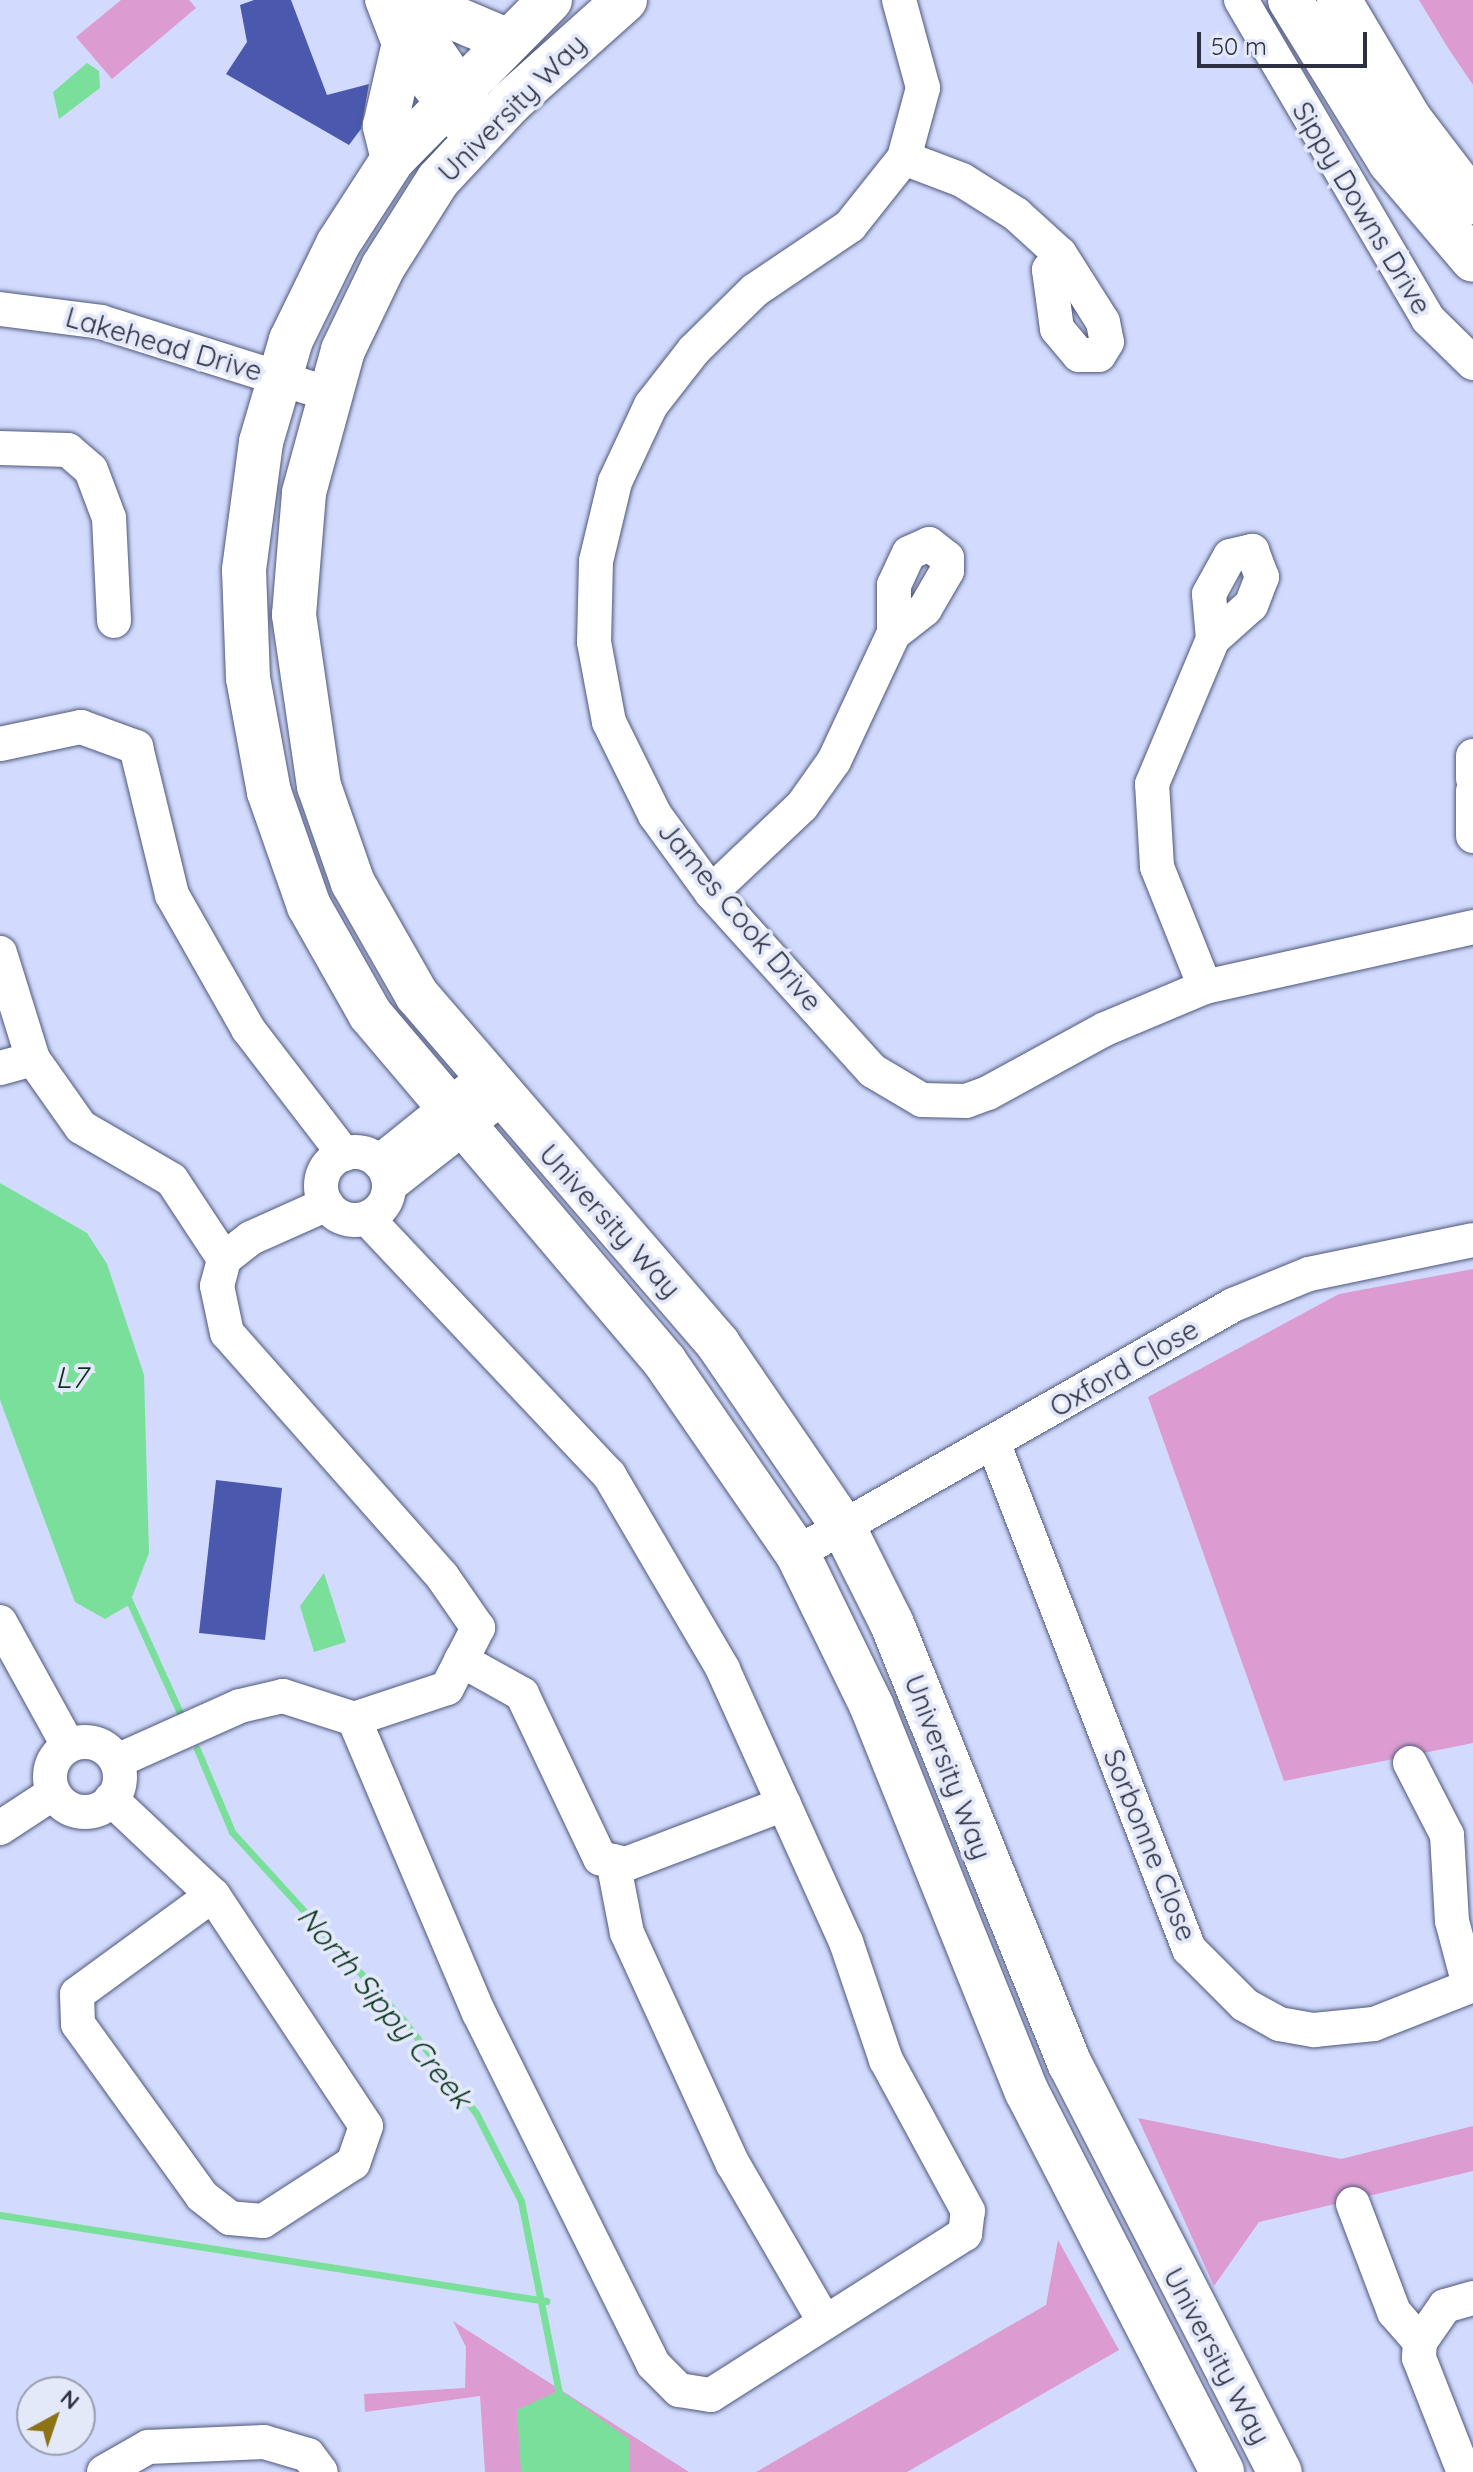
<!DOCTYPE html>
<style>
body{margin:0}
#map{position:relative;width:1473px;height:2472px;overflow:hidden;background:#d2dbfd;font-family:Quicksand,sans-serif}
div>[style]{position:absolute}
.green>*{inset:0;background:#dc9cd1}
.water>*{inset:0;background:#7adf9b}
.stream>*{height:7px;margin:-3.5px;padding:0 3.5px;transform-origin:3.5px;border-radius:3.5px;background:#7adf9b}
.building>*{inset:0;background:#4a59ae}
.roads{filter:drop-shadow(0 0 2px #4f587c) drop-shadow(0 0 2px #4f587c)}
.minor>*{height:34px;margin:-17px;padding:0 17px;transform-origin:17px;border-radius:17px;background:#fff}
.minor>.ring{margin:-17px;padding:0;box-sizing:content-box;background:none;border:34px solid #fff;border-radius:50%}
.major>*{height:44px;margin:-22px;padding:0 22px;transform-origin:22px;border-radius:22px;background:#fff}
span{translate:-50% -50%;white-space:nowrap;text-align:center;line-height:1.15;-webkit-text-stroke:8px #e4e9fa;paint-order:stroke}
.street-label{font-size:28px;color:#2c3041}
.water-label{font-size:30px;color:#09341b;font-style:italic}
.north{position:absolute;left:16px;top:2376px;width:80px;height:80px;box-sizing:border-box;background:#e4e9fa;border:2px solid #9a9fb0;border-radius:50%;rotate:40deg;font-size:22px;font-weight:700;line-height:32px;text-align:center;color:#2c3041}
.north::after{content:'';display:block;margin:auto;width:28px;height:36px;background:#8b7316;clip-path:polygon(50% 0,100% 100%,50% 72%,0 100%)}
.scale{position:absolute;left:1197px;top:32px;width:170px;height:36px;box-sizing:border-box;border:4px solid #2c3041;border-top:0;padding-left:10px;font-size:24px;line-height:28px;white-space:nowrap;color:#2c3041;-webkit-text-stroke:6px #e4e9fa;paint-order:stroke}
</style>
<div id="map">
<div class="green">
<i style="clip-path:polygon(121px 0,189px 0,196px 8px,112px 79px,76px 37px)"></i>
<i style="clip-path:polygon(1419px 0,1473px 0,1473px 85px,1448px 48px)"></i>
<i style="clip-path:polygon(1473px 1269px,1473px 1743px,1284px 1781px,1148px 1397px,1339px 1294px)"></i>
<i style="clip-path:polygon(1138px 2118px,1341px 2159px,1473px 2126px,1473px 2171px,1259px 2222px,1214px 2286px)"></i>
<i style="clip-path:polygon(1058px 2240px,1119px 2350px,907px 2472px,756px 2472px,1046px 2305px)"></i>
<i style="clip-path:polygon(453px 2321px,689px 2472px,485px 2472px,480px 2396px,365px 2412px,364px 2394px,465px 2388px,466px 2347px)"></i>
</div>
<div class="water">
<i style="clip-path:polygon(87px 63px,99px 71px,100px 88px,59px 119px,53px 92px)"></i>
<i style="clip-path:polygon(0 1183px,87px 1233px,107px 1264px,144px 1375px,149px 1553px,129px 1605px,105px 1619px,75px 1602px,0 1400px)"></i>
<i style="clip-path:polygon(324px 1573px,346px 1642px,314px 1652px,300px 1606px)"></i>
<i style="clip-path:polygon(560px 2390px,629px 2439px,630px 2472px,521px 2472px,517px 2410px)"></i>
</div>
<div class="stream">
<i style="left:127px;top:1596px;width:133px;rotate:65.6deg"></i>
<i style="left:197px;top:1749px;width:90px;rotate:67.1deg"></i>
<i style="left:232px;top:1832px;width:254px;rotate:47.7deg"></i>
<i style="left:403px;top:2020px;width:118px;rotate:51.9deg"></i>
<i style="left:476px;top:2113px;width:99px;rotate:62.9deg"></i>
<i style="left:521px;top:2201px;width:201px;rotate:78.8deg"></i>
<i style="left:0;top:2215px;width:553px;rotate:8.95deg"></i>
</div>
<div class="building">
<i style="clip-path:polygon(254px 0,291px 0,327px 95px,369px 84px,361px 129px,349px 145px,226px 74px,247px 42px,240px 5px)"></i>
<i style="clip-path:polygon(216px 1480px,282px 1488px,265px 1640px,199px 1633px)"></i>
</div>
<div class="roads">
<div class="minor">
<i style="left:382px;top:0;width:56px;rotate:69deg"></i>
<i style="left:402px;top:52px;width:93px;rotate:52deg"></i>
<i style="left:414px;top:0;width:46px;rotate:66.8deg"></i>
<i style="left:432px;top:42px;width:99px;rotate:55.7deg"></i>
<i style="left:899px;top:0;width:91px;rotate:74.7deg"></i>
<i style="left:923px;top:88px;width:73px;rotate:105.2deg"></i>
<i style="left:904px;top:158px;width:87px;rotate:128.5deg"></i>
<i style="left:850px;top:226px;width:115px;rotate:146deg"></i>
<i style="left:755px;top:290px;width:86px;rotate:135.5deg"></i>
<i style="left:694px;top:350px;width:70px;rotate:128deg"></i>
<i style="left:651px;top:405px;width:85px;rotate:115.1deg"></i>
<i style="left:615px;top:482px;width:81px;rotate:103.5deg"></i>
<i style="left:596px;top:561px;width:81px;rotate:91.4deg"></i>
<i style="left:594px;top:642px;width:81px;rotate:79.4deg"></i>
<i style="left:609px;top:722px;width:104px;rotate:63.7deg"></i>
<i style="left:655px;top:815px;width:95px;rotate:54deg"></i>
<i style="left:711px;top:892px;width:241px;rotate:47.9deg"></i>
<i style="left:873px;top:1071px;width:57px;rotate:30.6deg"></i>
<i style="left:922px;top:1100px;width:44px;rotate:1.3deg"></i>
<i style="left:966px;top:1101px;width:23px;rotate:-20deg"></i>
<i style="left:988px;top:1093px;width:133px;rotate:-28.7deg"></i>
<i style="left:1105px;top:1029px;width:108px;rotate:-22.8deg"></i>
<i style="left:1205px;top:987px;width:275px;rotate:-12.6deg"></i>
<i style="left:1241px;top:0;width:370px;rotate:59.6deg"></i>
<i style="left:1428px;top:319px;width:63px;rotate:44.4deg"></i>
<i style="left:904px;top:158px;width:62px;rotate:20.8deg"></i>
<i style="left:962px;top:180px;width:64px;rotate:32.2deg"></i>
<i style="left:1016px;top:214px;width:59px;rotate:42.3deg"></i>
<i style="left:1060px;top:254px;width:80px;rotate:57.7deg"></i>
<i style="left:1103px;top:322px;width:20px;rotate:79deg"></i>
<i style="left:1107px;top:342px;width:15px;rotate:122deg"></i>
<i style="left:1099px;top:355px;width:20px;rotate:180deg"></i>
<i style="left:1079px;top:355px;width:34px;rotate:-130deg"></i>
<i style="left:1057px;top:329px;width:60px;rotate:-97.7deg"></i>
<i style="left:1049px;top:270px;width:19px;rotate:-55deg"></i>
<i style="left:0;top:309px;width:102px;rotate:7.3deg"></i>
<i style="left:101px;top:322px;width:236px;rotate:17.5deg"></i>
<i style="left:0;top:448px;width:68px;rotate:1.7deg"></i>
<i style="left:68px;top:450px;width:30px;rotate:41deg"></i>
<i style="left:91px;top:470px;width:51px;rotate:69.4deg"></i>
<i style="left:109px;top:518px;width:103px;rotate:87.2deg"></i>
<i style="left:0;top:744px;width:83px;rotate:-11.9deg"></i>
<i style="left:81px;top:727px;width:59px;rotate:20deg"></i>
<i style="left:136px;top:747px;width:152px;rotate:76.3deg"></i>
<i style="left:172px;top:895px;width:154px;rotate:60.4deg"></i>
<i style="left:248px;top:1029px;width:158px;rotate:52.5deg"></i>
<i style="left:1473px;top:756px;width:23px;rotate:90deg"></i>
<i style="left:1473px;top:791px;width:45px;rotate:90deg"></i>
<i style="left:711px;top:892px;width:125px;rotate:-43.4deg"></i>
<i style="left:802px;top:806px;width:55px;rotate:-54.6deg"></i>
<i style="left:834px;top:761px;width:141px;rotate:-64.9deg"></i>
<i style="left:894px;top:633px;width:48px;rotate:-90deg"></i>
<i style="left:894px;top:585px;width:35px;rotate:-65deg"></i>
<i style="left:909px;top:553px;width:22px;rotate:-24deg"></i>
<i style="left:929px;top:544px;width:23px;rotate:38deg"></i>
<i style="left:947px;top:558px;width:13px;rotate:90deg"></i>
<i style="left:947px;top:571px;width:44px;rotate:120.1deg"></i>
<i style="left:925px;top:609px;width:39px;rotate:142deg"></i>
<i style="left:0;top:953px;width:111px;rotate:72.7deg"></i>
<i style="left:1205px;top:987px;width:129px;rotate:-111.8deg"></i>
<i style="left:1157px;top:867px;width:83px;rotate:-93.4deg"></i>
<i style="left:1152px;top:784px;width:157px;rotate:-67.2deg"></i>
<i style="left:1213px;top:639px;width:45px;rotate:-95.1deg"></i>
<i style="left:1209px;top:594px;width:43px;rotate:-61.1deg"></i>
<i style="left:1230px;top:556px;width:23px;rotate:-13deg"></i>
<i style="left:1252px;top:551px;width:28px;rotate:69deg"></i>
<i style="left:1262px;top:577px;width:30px;rotate:111deg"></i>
<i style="left:1251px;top:605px;width:51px;rotate:138.2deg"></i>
<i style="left:0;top:1068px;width:34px;rotate:-15deg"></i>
<i style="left:33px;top:1059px;width:83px;rotate:54.8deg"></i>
<i style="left:81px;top:1127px;width:105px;rotate:30.2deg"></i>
<i style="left:172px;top:1180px;width:95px;rotate:56.6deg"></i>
<i class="ring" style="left:321px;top:1152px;width:34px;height:34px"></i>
<i style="left:379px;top:1162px;width:132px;rotate:-38.9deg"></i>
<i style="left:389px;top:1186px;width:141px;rotate:-38.1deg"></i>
<i style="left:993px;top:1442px;width:544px;rotate:68.86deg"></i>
<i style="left:1189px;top:1949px;width:79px;rotate:45deg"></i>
<i style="left:1245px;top:2005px;width:39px;rotate:29deg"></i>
<i style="left:1279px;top:2024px;width:36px;rotate:10deg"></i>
<i style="left:1314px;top:2030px;width:60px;rotate:-5.7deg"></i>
<i style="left:1374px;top:2024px;width:106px;rotate:-21.5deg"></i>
<i style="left:797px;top:1553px;width:502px;rotate:-29.63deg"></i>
<i style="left:1233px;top:1305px;width:82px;rotate:-22.2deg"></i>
<i style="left:1309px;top:1274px;width:167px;rotate:-11.7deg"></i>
<i style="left:0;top:1622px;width:141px;rotate:61.1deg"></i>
<i style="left:461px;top:1660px;width:70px;rotate:29.1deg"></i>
<i style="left:522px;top:1694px;width:182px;rotate:64.6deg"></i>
<i style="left:600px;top:1858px;width:27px;rotate:13deg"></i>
<i style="left:626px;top:1864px;width:169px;rotate:-20.8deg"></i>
<i style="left:354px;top:1719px;width:319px;rotate:67deg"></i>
<i style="left:479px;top:2013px;width:392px;rotate:63.6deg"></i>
<i style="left:653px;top:2364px;width:37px;rotate:45deg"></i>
<i style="left:679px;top:2390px;width:32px;rotate:9deg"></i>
<i style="left:711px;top:2395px;width:301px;rotate:-32.4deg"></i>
<i style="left:965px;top:2234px;width:23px;rotate:-83deg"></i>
<i style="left:968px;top:2211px;width:172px;rotate:-118.5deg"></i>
<i style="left:886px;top:2060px;width:125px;rotate:-108.7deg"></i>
<i style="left:846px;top:1942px;width:299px;rotate:-114.3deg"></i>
<i style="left:723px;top:1669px;width:225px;rotate:-120.4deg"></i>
<i style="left:609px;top:1475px;width:353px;rotate:-133.3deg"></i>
<i class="ring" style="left:50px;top:1742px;width:36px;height:36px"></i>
<i style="left:117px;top:1761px;width:135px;rotate:-24.1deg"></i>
<i style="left:240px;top:1706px;width:44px;rotate:-13.1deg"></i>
<i style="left:283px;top:1696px;width:75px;rotate:17.9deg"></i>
<i style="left:354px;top:1719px;width:98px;rotate:-18.4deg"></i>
<i style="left:447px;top:1688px;width:68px;rotate:-62.7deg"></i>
<i style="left:478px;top:1628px;width:63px;rotate:-124.7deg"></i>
<i style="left:442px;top:1576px;width:324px;rotate:-131.5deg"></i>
<i style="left:227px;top:1333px;width:48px;rotate:-102deg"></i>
<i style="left:217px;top:1286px;width:28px;rotate:-75deg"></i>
<i style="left:224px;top:1259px;width:34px;rotate:-38deg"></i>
<i style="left:251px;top:1238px;width:83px;rotate:-24.1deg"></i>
<i style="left:1410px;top:1763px;width:81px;rotate:62.8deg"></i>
<i style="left:1447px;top:1835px;width:86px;rotate:86.7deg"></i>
<i style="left:1452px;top:1921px;width:66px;rotate:75.1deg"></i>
<i style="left:111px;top:1799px;width:140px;rotate:43.3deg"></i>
<i style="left:213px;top:1895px;width:277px;rotate:56.5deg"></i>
<i style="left:366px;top:2126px;width:39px;rotate:109deg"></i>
<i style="left:353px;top:2163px;width:107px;rotate:147.2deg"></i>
<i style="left:263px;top:2221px;width:33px;rotate:-175deg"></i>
<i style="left:230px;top:2218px;width:36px;rotate:-142deg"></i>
<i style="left:202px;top:2196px;width:212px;rotate:-125.8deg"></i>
<i style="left:78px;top:2024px;width:30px;rotate:-92deg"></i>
<i style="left:77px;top:1994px;width:168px;rotate:-36.1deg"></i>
<i style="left:0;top:1828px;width:62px;rotate:-33.2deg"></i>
<i style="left:613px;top:1861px;width:73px;rotate:79deg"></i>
<i style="left:627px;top:1933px;width:254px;rotate:65.4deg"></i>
<i style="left:733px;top:2164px;width:181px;rotate:59.9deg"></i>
<i style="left:1353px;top:2204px;width:116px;rotate:69.2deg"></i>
<i style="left:1394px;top:2312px;width:40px;rotate:49deg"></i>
<i style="left:1420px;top:2342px;width:16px;rotate:94deg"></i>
<i style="left:1419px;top:2358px;width:123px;rotate:68.5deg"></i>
<i style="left:1420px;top:2342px;width:44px;rotate:-55.2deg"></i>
<i style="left:1445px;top:2306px;width:29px;rotate:-16deg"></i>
<i style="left:104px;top:2472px;width:51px;rotate:-29.6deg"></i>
<i style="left:148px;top:2447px;width:116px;rotate:-2.5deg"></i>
<i style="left:264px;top:2442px;width:46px;rotate:16.5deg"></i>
<i style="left:308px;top:2455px;width:21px;rotate:53deg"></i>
</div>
<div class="major">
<i style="left:550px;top:0;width:223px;rotate:134.6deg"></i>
<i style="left:393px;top:159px;width:101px;rotate:122.9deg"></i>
<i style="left:338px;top:244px;width:107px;rotate:116.1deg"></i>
<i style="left:291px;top:340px;width:106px;rotate:106.4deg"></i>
<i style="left:261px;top:442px;width:129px;rotate:97.6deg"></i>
<i style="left:244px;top:570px;width:108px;rotate:87.9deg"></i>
<i style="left:248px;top:678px;width:116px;rotate:79.6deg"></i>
<i style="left:269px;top:792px;width:121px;rotate:70.7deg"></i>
<i style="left:309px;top:906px;width:124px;rotate:60.5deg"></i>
<i style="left:370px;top:1014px;width:456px;rotate:49.7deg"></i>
<i style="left:665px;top:1362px;width:232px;rotate:55.4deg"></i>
<i style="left:797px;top:1553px;width:171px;rotate:64deg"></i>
<i style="left:872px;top:1707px;width:415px;rotate:68.1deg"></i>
<i style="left:1027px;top:2092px;width:427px;rotate:62.8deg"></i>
<i style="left:625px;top:0;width:154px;rotate:138.2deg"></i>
<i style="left:510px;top:103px;width:105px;rotate:133.1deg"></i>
<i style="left:438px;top:180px;width:103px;rotate:122.3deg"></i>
<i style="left:383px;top:267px;width:92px;rotate:115.7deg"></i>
<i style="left:343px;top:350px;width:148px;rotate:105.3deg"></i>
<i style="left:304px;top:493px;width:122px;rotate:94.7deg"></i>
<i style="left:294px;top:615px;width:173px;rotate:81.7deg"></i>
<i style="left:319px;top:786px;width:103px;rotate:70.7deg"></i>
<i style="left:353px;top:883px;width:129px;rotate:60.3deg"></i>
<i style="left:417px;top:995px;width:461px;rotate:49.2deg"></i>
<i style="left:718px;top:1344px;width:223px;rotate:55.6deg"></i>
<i style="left:844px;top:1528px;width:107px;rotate:63.4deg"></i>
<i style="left:892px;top:1624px;width:475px;rotate:68deg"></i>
<i style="left:1070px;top:2064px;width:459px;rotate:62.8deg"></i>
<i style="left:1290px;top:0;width:190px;rotate:58.3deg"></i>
<i style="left:1390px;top:162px;width:128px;rotate:49.7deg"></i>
<i style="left:1339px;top:0;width:137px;rotate:59.3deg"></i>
<i style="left:1409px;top:118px;width:106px;rotate:52.7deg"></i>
<i style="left:414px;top:1px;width:100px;rotate:23deg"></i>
<i style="left:393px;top:159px;width:34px;rotate:-104deg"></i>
<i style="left:385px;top:126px;width:76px;rotate:-77.1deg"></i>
</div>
</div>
<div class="street-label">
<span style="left:512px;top:108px;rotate:-45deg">University Way</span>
<span style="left:1362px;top:208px;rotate:59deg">Sippy Downs Drive</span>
<span style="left:164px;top:344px;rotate:16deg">Lakehead Drive</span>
<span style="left:740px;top:916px;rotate:50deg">James Cook Drive</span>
<span style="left:610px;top:1221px;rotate:48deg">University Way</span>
<span style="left:1124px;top:1368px;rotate:-30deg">Oxford Close</span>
<span style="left:948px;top:1767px;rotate:69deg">University Way</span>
<span style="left:1150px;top:1845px;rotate:68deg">Sorbonne Close</span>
<span style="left:1217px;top:2356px;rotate:62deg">University Way</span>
</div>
<div class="water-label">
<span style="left:71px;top:1377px">L7</span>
<span style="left:385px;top:2007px;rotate:50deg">North Sippy Creek</span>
</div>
<div class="north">N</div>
<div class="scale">50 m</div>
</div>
